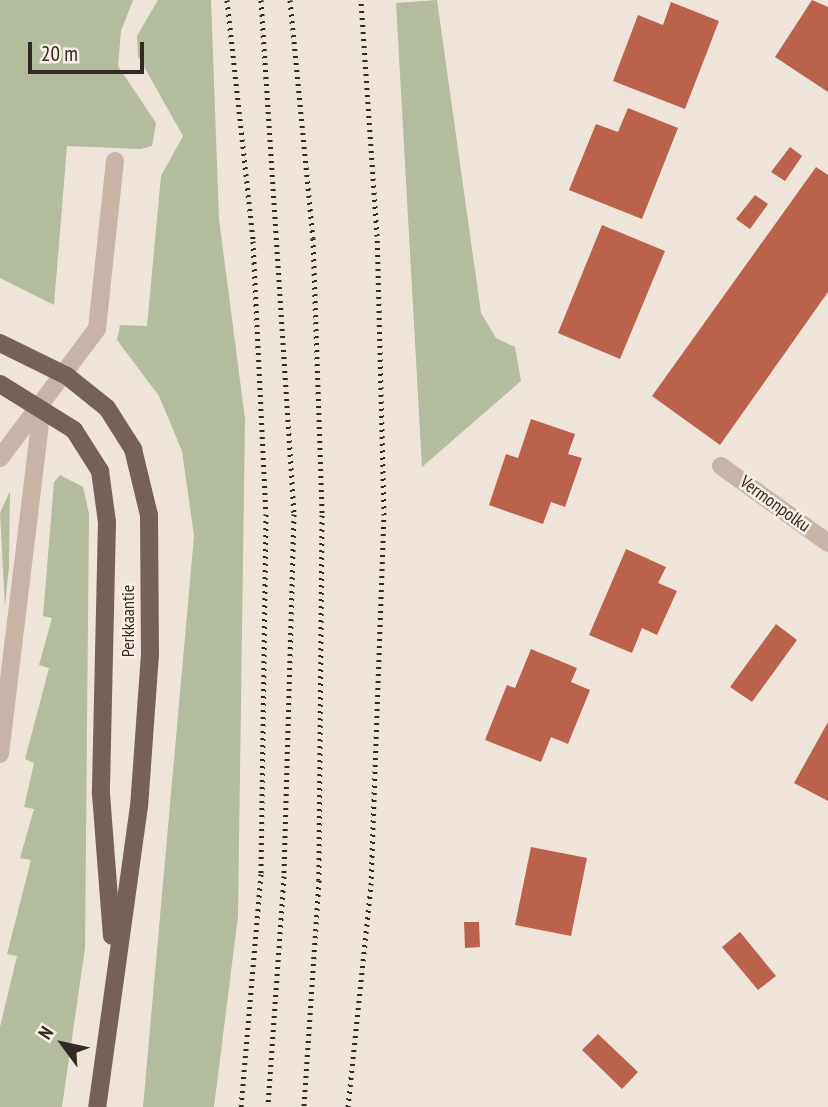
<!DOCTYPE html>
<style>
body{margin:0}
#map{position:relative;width:828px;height:1107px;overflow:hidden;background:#efe4da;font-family:"PT Sans Narrow",sans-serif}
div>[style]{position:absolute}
.green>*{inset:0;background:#b3bc9c}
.building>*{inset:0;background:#bb624c}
.minor>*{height:18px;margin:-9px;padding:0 9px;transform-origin:9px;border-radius:9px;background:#c6b4a7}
.major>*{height:18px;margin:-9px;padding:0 9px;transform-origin:9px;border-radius:9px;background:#746159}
.rail>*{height:5px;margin-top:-2.5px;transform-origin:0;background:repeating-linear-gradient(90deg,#332a27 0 2px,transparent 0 7px)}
span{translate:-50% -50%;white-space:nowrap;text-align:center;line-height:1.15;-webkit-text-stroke:5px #f7eee6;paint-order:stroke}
.street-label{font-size:18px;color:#332a27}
.north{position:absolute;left:28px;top:1009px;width:70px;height:70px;-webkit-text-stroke:5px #f7eee6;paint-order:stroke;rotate:303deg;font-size:19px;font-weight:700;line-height:28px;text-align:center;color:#332a27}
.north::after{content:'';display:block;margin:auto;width:24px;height:32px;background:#332a27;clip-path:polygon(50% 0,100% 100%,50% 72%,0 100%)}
.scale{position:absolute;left:28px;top:42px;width:116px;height:32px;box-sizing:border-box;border:4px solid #332a27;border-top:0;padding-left:9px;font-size:21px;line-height:24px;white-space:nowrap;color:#332a27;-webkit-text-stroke:5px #f7eee6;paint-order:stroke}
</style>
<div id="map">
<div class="green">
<i style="clip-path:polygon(0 0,133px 0,121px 31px,118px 66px,156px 123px,152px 146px,141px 149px,67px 146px,54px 305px,0 278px)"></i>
<i style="clip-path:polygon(158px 0,211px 0,219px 219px,245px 419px,238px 916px,214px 1107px,143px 1107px,194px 536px,182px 451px,159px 396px,117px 340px,120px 325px,147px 326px,161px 176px,183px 136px,138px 56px,137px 36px)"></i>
<i style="clip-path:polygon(437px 0,481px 313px,496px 338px,515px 347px,521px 381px,422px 467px,396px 3px)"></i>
<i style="clip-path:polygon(60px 475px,83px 487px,89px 514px,85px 948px,62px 1107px,0 1107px,0 1027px,17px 956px,7px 954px,31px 860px,20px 858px,34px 809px,24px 807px,34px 763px,25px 759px,49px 668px,39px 665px,52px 618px,43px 616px,54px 482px)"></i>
<i style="clip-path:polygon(10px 491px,9px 566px,5px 607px,0 513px)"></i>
</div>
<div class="building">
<i style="clip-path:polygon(812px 0,828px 7px,828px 92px,775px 57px)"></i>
<i style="clip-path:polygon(671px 2px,719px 21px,685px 109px,613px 81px,638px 15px,663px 25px)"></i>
<i style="clip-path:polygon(628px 108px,678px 128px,642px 219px,569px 190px,596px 124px,618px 132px)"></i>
<i style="clip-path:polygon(790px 147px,802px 156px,785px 181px,771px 172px)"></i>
<i style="clip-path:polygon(816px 167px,828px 175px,828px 292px,720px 445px,652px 396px)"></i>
<i style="clip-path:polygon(755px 195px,768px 204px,750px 229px,736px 219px)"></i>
<i style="clip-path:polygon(602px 225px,665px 251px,620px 359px,558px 333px)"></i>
<i style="clip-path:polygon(531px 419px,575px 434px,568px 454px,582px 458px,565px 507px,551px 502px,543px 524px,489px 505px,506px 454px,518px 458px)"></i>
<i style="clip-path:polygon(626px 549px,666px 567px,658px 583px,677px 591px,657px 635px,642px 628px,632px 653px,589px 635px)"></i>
<i style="clip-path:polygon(776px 624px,797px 640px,752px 702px,730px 687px)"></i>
<i style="clip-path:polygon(531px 649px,577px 668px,571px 682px,590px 690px,568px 744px,551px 737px,541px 762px,485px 740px,507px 685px,515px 688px)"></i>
<i style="clip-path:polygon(828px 722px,828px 801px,794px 783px)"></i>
<i style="clip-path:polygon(531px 847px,587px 858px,571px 936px,515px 925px)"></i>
<i style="clip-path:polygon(464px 922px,479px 922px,480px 947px,465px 948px)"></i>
<i style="clip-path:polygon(740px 932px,776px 976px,758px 990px,722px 947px)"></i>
<i style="clip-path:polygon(598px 1034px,638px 1072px,622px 1089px,582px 1050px)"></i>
</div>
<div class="minor">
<i style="left:0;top:458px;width:161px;rotate:-53.1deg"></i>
<i style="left:97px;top:329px;width:169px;rotate:-83.9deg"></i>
<i style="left:721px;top:466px;width:132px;rotate:35.7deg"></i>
<i style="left:0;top:754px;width:352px;rotate:-83.1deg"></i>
</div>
<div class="major">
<i style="left:0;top:343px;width:75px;rotate:26.2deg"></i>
<i style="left:67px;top:376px;width:51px;rotate:38.7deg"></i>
<i style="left:107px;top:408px;width:49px;rotate:57.6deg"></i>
<i style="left:133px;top:449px;width:68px;rotate:76.4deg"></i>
<i style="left:149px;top:515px;width:139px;rotate:89.6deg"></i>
<i style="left:150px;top:654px;width:152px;rotate:94.1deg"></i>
<i style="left:139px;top:806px;width:304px;rotate:97.9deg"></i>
<i style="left:0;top:384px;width:87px;rotate:31.9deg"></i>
<i style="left:74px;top:430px;width:49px;rotate:57.6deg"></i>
<i style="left:100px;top:471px;width:51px;rotate:82.2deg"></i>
<i style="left:107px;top:522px;width:272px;rotate:91.3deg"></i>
<i style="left:101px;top:794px;width:142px;rotate:85.6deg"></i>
</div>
<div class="rail">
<i style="left:227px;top:0;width:242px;rotate:83.8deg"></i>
<i style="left:253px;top:241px;width:273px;rotate:87.3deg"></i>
<i style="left:266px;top:514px;width:360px;rotate:90.8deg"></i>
<i style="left:261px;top:874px;width:234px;rotate:94.9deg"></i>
<i style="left:261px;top:0;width:515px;rotate:86.33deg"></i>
<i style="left:294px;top:514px;width:362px;rotate:91.6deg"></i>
<i style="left:284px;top:876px;width:232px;rotate:94deg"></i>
<i style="left:290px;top:0;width:239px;rotate:84.5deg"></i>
<i style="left:313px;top:238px;width:277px;rotate:88.1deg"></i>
<i style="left:322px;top:515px;width:365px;rotate:90.5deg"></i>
<i style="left:319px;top:880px;width:227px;rotate:93.8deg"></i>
<i style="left:348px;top:1107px;width:223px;rotate:-84.1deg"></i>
<i style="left:371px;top:885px;width:370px;rotate:-88deg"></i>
<i style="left:384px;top:515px;width:279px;rotate:-91.4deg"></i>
<i style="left:377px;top:236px;width:237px;rotate:-93.9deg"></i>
</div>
<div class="street-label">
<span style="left:775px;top:504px;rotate:36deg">Vermonpolku</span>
<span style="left:128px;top:621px;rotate:-90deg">Perkkaantie</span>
</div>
<div class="north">N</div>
<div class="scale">20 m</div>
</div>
